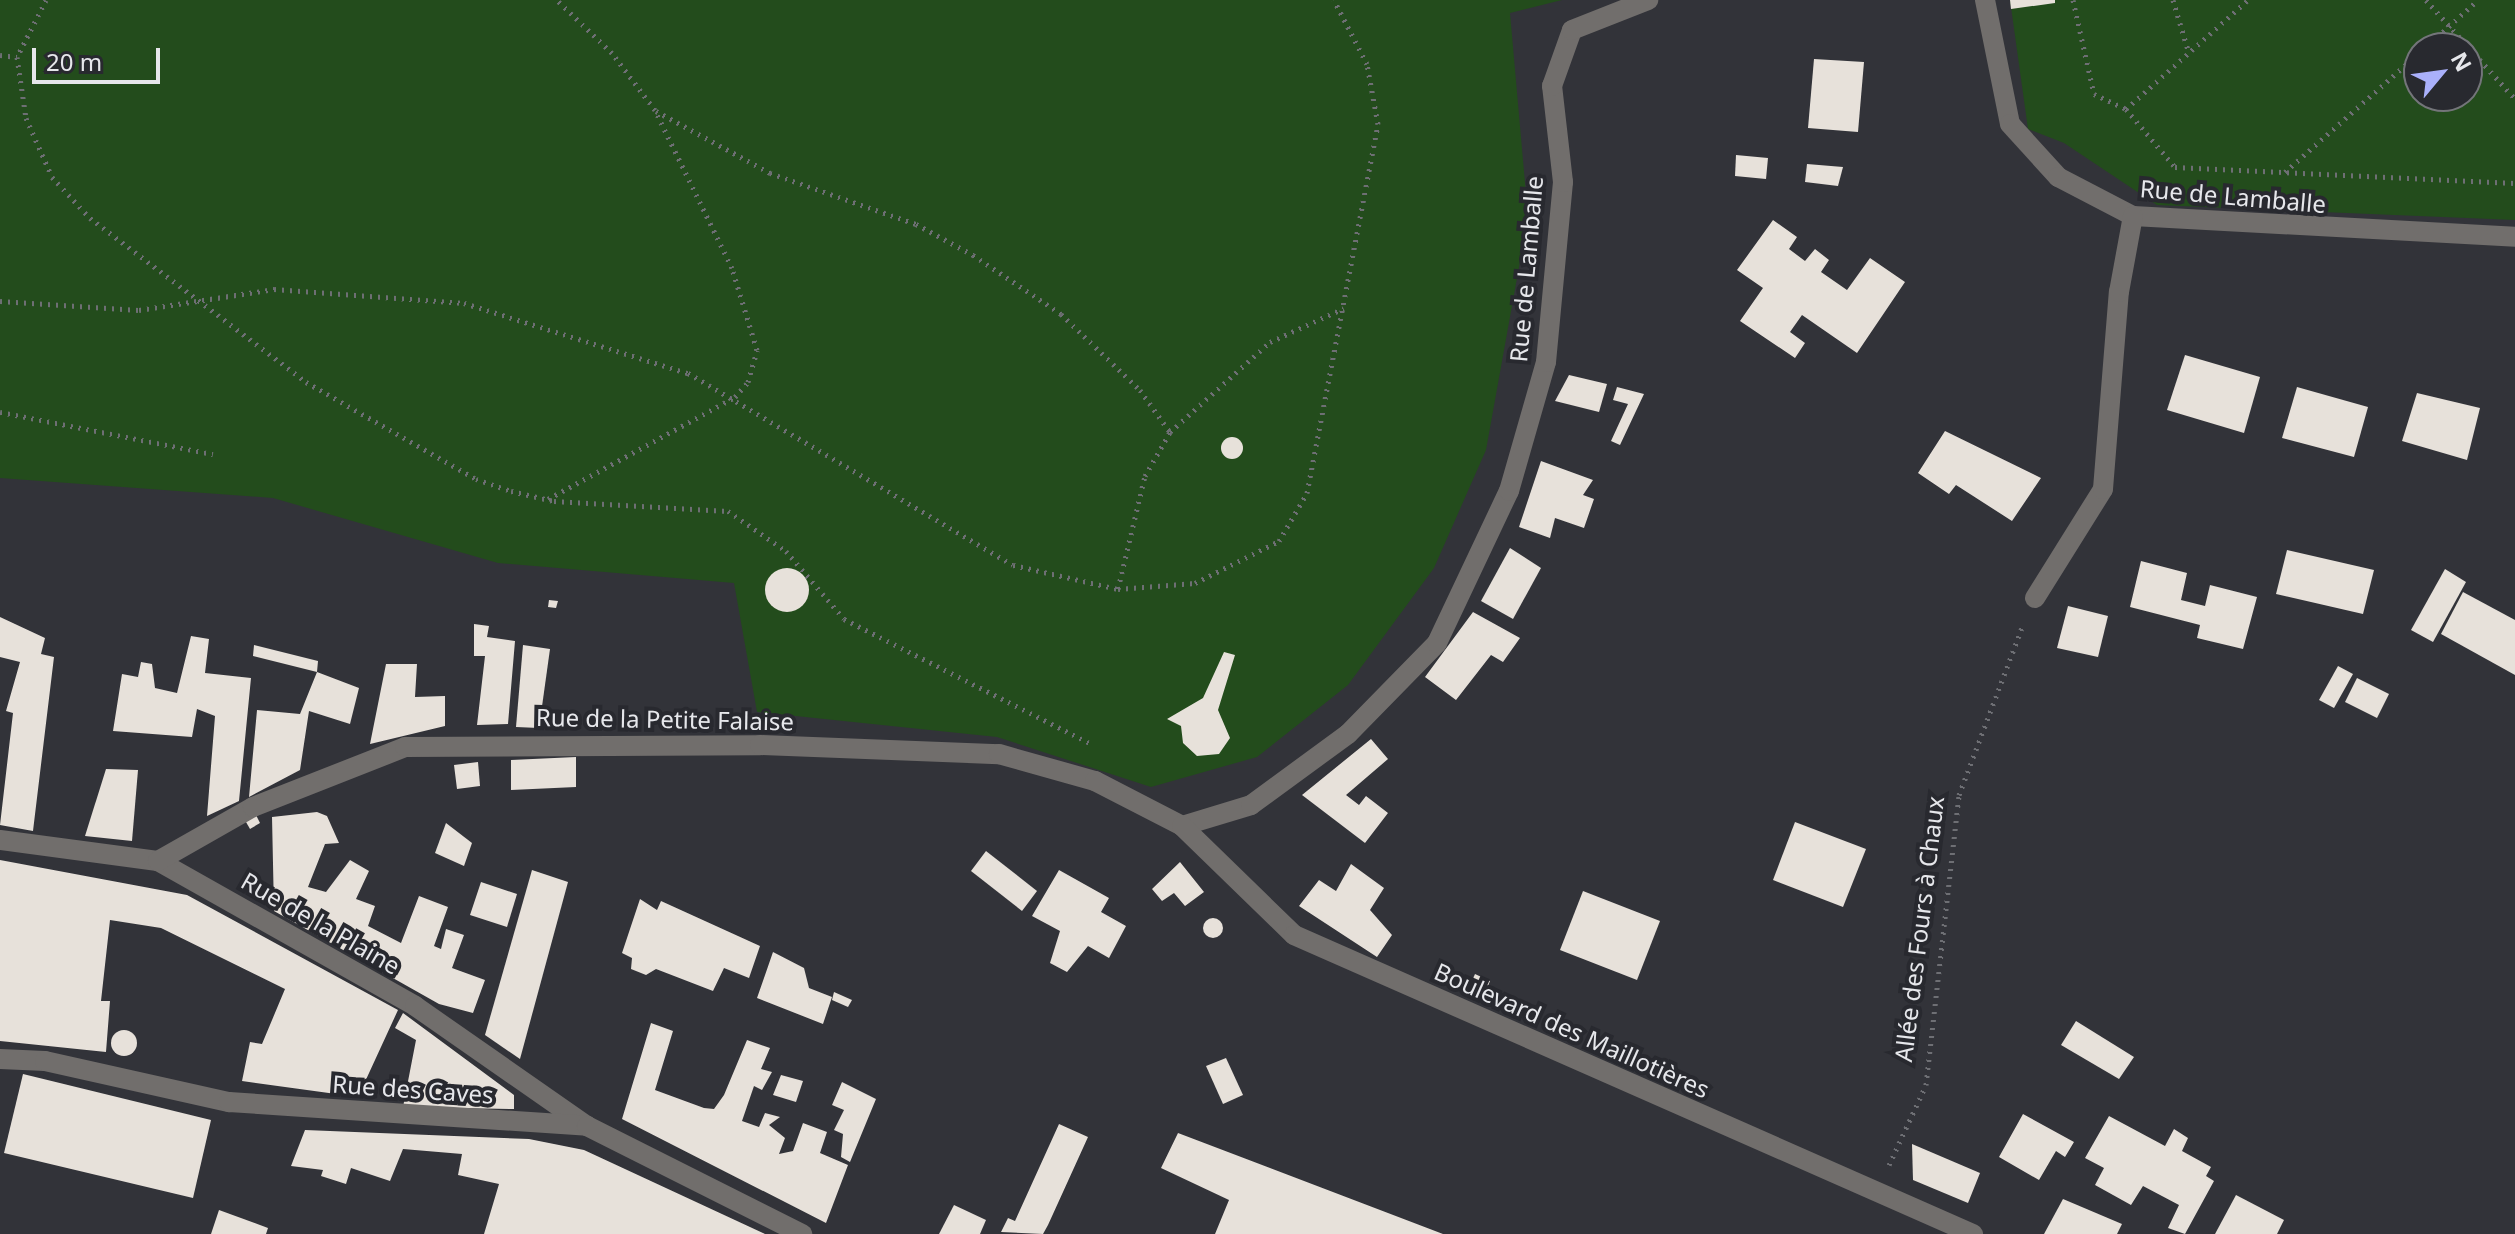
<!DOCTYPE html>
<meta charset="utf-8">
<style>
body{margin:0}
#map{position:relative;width:2515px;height:1234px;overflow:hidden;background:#323339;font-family:"Noto Sans",sans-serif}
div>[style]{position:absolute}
.green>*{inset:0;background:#234c1c}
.building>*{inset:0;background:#e7e1da}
.round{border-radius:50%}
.path>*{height:5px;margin-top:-2.5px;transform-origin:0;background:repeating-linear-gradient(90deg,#6e6f74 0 2px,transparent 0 8px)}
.minor>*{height:20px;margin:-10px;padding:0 10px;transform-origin:10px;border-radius:10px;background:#716e6c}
span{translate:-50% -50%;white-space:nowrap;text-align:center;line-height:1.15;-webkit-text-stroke:8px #28292f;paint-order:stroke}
.street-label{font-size:24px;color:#e6e7eb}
.north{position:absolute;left:2403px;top:32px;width:80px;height:80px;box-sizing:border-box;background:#28292f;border:2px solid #74757a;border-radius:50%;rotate:61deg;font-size:22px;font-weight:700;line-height:32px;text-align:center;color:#e6e7eb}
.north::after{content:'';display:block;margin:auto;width:28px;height:36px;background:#aab0fb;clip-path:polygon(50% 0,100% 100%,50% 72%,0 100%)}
.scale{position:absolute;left:32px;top:48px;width:128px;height:36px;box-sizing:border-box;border:4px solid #e6e7eb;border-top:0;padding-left:10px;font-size:24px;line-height:28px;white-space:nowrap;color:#e6e7eb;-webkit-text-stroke:6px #28292f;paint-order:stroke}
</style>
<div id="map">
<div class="green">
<i style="clip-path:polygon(0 0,1562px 0,1510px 13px,1528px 217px,1486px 450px,1434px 568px,1348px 685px,1257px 757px,1151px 787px,997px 737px,757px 712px,734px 583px,498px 563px,273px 498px,0 478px)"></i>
<i style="clip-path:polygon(evenodd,2010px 0,2515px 0,2515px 220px,2157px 205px,2064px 143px,2028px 129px,2010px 0,2419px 48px,2467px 48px,2467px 96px,2419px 96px,2419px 48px)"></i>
</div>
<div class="building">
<i style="clip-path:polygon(2010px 0,2055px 0,2055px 3px,2011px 9px)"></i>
<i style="clip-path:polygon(1814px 59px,1864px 62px,1858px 132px,1808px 128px)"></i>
<i style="clip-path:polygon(1736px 155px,1768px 158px,1766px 179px,1735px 176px)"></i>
<i style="clip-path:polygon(1807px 164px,1843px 167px,1838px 186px,1805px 182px)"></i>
<i style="clip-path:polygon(1773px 220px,1797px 237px,1789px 249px,1805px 261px,1815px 249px,1829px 260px,1821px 272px,1847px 290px,1870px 258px,1905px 282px,1857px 353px,1802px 315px,1790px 332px,1805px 343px,1795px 358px,1740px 321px,1763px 288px,1737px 270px)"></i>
<i style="clip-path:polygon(2185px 355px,2260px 377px,2244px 433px,2167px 410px)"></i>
<i style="clip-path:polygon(1569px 375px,1607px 384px,1599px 412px,1555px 401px)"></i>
<i style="clip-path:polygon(1617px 387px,1644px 394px,1620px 445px,1611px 441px,1628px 404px,1613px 400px)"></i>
<i style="clip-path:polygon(2297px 387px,2368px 407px,2354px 457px,2282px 438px)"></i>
<i style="clip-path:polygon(2417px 393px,2480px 408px,2467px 460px,2402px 441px)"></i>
<i style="clip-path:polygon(1945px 431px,2041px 478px,2012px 521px,1956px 485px,1949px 494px,1918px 473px)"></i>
<i class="round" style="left:1221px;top:437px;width:22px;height:22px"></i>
<i style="clip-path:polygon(1541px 461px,1593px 480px,1583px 495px,1594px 499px,1584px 528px,1555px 518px,1550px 538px,1519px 527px)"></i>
<i style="clip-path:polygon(1510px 548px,1541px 568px,1513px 619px,1481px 601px)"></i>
<i style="clip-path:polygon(2287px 550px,2374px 570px,2363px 614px,2276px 594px)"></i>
<i style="clip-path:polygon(2141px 561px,2187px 573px,2181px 600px,2205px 606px,2210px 585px,2257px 597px,2243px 649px,2197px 638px,2200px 625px,2130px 607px)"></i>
<i class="round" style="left:765px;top:568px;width:44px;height:44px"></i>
<i style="clip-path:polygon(2445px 569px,2466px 582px,2433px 642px,2411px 630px)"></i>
<i style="clip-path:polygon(2463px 592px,2515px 620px,2515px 675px,2441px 634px)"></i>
<i style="clip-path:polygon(549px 600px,558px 601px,556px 608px,548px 607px)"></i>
<i style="clip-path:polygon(2068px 606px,2108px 616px,2098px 657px,2057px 648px)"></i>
<i style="clip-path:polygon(1473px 612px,1520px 638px,1503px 662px,1491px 655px,1456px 700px,1425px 677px)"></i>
<i style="clip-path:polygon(0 617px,45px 638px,41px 654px,54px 657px,33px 831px,0 825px,13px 713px,6px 711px,20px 662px,0 657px)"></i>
<i style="clip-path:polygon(474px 624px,489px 626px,487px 637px,515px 641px,508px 724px,477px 725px,485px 656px,474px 656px)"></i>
<i style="clip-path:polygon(191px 636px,209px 639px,205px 673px,251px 678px,239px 801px,207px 816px,215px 716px,197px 709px,192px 737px,113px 731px,122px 674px,138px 677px,141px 662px,152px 664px,155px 688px,177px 693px)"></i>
<i style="clip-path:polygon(254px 645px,318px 661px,317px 672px,253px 656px)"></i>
<i style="clip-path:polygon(523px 645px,550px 649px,539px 728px,516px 727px)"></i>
<i style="clip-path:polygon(1224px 652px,1235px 655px,1218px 710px,1230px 738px,1219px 754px,1197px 756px,1183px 743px,1181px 726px,1167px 719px,1203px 698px)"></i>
<i style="clip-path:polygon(386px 664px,417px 664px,415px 697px,445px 696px,445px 726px,370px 744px)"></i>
<i style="clip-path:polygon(2338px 666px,2353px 674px,2334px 708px,2319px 700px)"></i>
<i style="clip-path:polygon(317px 672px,359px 688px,350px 724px,309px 711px,300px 770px,249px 797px,257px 710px,300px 714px)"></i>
<i style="clip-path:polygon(2357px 678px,2389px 694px,2377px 718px,2345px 702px)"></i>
<i style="clip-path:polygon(1371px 739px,1388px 759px,1346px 795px,1359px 805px,1366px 796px,1388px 813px,1365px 843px,1302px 795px)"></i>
<i style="clip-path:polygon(576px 757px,576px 787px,511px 790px,511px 760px)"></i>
<i style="clip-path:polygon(478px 762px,480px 786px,457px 789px,454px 765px)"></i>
<i style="clip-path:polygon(106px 769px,138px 770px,132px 841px,85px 836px)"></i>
<i style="clip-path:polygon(317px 812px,327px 816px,339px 843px,325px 844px,308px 887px,326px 892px,350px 860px,369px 871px,356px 899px,375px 906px,368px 926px,401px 943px,419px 896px,448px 907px,434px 946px,441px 949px,446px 929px,464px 935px,452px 968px,485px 980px,473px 1013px,439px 1004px,274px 911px,272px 817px)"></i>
<i style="clip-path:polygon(256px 815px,260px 823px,250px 829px,246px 822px)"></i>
<i style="clip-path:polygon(1795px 822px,1866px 849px,1843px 907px,1773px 880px)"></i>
<i style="clip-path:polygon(446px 823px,472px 843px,464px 866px,435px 853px)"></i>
<i style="clip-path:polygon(986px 851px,1037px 891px,1022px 911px,971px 871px)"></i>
<i style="clip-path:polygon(0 860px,187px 895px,398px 1010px,358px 1097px,242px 1081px,250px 1042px,262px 1044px,285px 989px,161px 928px,110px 920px,101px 1001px,110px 1001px,106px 1052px,0 1041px)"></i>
<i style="clip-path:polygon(1180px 862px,1204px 892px,1185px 906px,1174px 893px,1162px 901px,1152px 889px)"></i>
<i style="clip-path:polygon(1351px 864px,1384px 888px,1370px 910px,1392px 935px,1377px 957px,1299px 906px,1319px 880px,1336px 891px)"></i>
<i style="clip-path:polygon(532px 870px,568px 882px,520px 1059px,485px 1035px)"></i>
<i style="clip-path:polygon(1059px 870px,1109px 898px,1101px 912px,1126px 926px,1109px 958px,1088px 946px,1067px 972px,1050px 963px,1060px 931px,1032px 916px)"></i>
<i style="clip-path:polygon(481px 882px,517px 894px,507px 927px,470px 915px)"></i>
<i style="clip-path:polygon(1583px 891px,1660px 921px,1637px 980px,1560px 950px)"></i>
<i style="clip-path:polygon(640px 899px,657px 910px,661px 901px,760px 946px,749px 978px,724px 968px,713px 991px,656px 969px,646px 975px,631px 969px,632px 958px,622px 953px)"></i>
<i class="round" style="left:1203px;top:918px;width:20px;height:20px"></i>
<i style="clip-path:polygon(773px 952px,804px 968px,809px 988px,832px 997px,823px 1024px,757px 998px)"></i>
<i style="clip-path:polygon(1475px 974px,1490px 981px,1482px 1001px,1466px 994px)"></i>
<i style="clip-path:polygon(834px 992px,852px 1000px,848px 1007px,832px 1000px)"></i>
<i style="clip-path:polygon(403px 1013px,514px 1095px,514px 1109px,403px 1107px,416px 1040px,395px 1028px)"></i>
<i style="clip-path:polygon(2076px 1021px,2134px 1057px,2119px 1079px,2061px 1045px)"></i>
<i style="clip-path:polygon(651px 1023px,673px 1031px,655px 1090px,704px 1108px,714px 1109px,724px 1095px,747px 1040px,770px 1048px,761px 1069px,772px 1072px,762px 1090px,754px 1086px,742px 1121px,759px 1127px,765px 1113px,780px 1117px,769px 1125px,785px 1138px,779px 1154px,793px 1151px,803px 1123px,827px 1132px,820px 1153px,848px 1165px,826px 1223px,622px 1119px)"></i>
<i class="round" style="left:111px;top:1030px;width:26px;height:26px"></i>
<i style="clip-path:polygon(1226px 1058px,1243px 1095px,1223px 1104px,1206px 1066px)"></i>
<i style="clip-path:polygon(23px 1074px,211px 1120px,193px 1198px,4px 1153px)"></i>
<i style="clip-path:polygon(781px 1075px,803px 1081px,796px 1102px,773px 1095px)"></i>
<i style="clip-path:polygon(842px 1082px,876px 1099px,850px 1162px,841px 1157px,843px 1134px,834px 1130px,844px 1110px,832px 1105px)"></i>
<i style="clip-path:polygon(2023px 1114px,2074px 1142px,2065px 1157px,2056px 1151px,2039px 1180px,1999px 1157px)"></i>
<i style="clip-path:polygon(2109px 1116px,2165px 1146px,2174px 1129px,2188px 1138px,2182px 1151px,2211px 1167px,2206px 1176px,2214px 1181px,2185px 1234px,2168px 1228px,2179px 1205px,2143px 1186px,2131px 1205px,2095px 1185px,2104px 1168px,2085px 1158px)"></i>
<i style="clip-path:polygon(1059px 1124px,1088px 1137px,1048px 1225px,1043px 1234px,1001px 1232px,1008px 1218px,1015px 1221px)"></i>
<i style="clip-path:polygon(305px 1130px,529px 1139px,584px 1150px,765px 1234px,484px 1234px,499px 1184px,458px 1175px,462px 1154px,403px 1149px,390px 1181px,351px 1168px,346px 1184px,321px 1176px,323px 1170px,291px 1166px)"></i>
<i style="clip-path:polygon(1178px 1133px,1443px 1234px,1215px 1234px,1229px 1200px,1161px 1168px)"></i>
<i style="clip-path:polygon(1912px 1144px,1980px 1173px,1968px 1203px,1913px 1180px)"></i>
<i style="clip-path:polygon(2236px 1195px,2284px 1220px,2277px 1234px,2215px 1234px)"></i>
<i style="clip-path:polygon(2063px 1199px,2122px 1224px,2117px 1234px,2044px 1234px)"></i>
<i style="clip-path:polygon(954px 1205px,986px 1220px,980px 1234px,939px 1234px)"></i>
<i style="clip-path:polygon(219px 1210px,268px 1228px,266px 1234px,211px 1234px)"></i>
</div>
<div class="path">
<i style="left:46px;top:0;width:64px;rotate:117deg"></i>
<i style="left:17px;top:57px;width:62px;rotate:81.6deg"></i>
<i style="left:26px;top:118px;width:64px;rotate:66.2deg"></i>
<i style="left:52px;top:177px;width:56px;rotate:47.2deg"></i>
<i style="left:90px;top:218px;width:271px;rotate:37.2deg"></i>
<i style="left:306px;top:382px;width:196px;rotate:29.7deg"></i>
<i style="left:476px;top:479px;width:37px;rotate:19deg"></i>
<i style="left:511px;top:491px;width:44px;rotate:13.1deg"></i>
<i style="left:554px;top:501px;width:174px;rotate:3.3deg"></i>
<i style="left:728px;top:511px;width:70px;rotate:34.6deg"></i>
<i style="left:786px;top:551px;width:89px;rotate:49.5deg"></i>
<i style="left:844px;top:619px;width:277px;rotate:26.8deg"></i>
<i style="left:2073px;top:0;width:96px;rotate:77.4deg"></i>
<i style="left:2094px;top:94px;width:35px;rotate:25deg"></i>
<i style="left:2126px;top:109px;width:76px;rotate:49.8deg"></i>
<i style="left:2175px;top:167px;width:340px;rotate:2.7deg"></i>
<i style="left:2173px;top:0;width:55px;rotate:73.2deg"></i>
<i style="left:2426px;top:0;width:133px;rotate:48deg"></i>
<i style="left:2425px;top:48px;width:72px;rotate:-42.2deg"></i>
<i style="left:0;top:55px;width:17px;rotate:7deg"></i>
<i style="left:2126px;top:109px;width:164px;rotate:-41.8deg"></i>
<i style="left:656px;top:111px;width:130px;rotate:28.5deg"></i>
<i style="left:770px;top:173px;width:155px;rotate:19.3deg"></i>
<i style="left:916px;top:224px;width:65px;rotate:28.5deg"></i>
<i style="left:973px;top:255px;width:106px;rotate:33.8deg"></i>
<i style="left:1061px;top:314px;width:110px;rotate:43.9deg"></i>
<i style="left:1140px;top:390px;width:52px;rotate:54.5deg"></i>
<i style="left:2285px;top:172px;width:179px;rotate:-41.6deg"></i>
<i style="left:0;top:301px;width:139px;rotate:3.7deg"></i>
<i style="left:139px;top:310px;width:137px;rotate:-8.8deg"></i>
<i style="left:274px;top:289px;width:191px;rotate:4.2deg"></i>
<i style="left:464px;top:303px;width:235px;rotate:17.4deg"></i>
<i style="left:688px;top:373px;width:377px;rotate:30.6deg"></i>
<i style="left:1013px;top:565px;width:108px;rotate:12.9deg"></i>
<i style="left:1118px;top:589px;width:77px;rotate:-4.5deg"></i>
<i style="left:1195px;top:583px;width:94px;rotate:-26.6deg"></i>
<i style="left:1279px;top:541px;width:56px;rotate:-59.7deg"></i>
<i style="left:1307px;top:493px;width:376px;rotate:-79.1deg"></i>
<i style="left:1378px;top:124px;width:61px;rotate:-100.4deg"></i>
<i style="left:1367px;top:64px;width:72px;rotate:-117.3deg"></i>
<i style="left:0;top:412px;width:217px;rotate:11.2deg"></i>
<i style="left:548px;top:499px;width:213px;rotate:-28.6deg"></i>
<i style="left:735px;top:397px;width:20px;rotate:-49deg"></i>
<i style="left:748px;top:382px;width:33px;rotate:-74deg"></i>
<i style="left:757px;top:350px;width:86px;rotate:-107deg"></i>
<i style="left:732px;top:268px;width:176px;rotate:-116deg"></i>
<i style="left:655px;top:110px;width:71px;rotate:-127deg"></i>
<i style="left:612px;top:53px;width:76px;rotate:-136.1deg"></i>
<i style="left:1118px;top:589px;width:116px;rotate:-76.6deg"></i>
<i style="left:1145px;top:476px;width:51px;rotate:-60.4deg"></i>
<i style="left:1170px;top:432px;width:135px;rotate:-42deg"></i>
<i style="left:1270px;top:342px;width:81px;rotate:-24.7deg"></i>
<i style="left:1889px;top:1165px;width:88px;rotate:-65.2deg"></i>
<i style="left:1926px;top:1085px;width:292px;rotate:-83.5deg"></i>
<i style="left:1959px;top:795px;width:182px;rotate:-69.4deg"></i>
</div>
<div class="minor">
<i style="left:1985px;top:0;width:126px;rotate:78.6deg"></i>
<i style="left:2010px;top:124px;width:72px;rotate:47.8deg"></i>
<i style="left:2058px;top:177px;width:85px;rotate:27.5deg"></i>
<i style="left:2133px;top:216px;width:383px;rotate:3.1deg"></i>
<i style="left:2035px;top:598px;width:128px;rotate:-58deg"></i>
<i style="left:2103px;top:489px;width:198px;rotate:-85.4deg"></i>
<i style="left:2119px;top:292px;width:77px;rotate:-79.6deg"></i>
<i style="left:1182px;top:826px;width:72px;rotate:-16.9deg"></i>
<i style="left:1251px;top:805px;width:120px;rotate:-36.2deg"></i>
<i style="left:1348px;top:734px;width:127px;rotate:-45.6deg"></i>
<i style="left:1437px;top:643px;width:168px;rotate:-64.7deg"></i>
<i style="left:1509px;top:491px;width:134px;rotate:-74deg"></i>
<i style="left:1546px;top:362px;width:181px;rotate:-84.6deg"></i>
<i style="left:1563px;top:182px;width:97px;rotate:-96.5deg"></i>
<i style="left:1552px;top:86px;width:59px;rotate:-70.3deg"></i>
<i style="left:1572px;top:30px;width:82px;rotate:-21.5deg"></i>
<i style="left:0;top:840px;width:159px;rotate:7.6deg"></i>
<i style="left:158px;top:861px;width:295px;rotate:29.4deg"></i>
<i style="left:415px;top:1006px;width:210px;rotate:34.9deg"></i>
<i style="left:158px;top:861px;width:109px;rotate:-29.6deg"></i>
<i style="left:253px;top:807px;width:163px;rotate:-21.5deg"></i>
<i style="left:405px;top:747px;width:355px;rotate:-0.3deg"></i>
<i style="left:760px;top:745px;width:239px;rotate:2.2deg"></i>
<i style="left:999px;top:754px;width:100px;rotate:15.7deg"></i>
<i style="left:1095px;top:781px;width:98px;rotate:27.3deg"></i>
<i style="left:1182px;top:826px;width:156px;rotate:44.2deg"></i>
<i style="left:1294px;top:935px;width:742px;rotate:23.77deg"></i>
<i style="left:0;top:1059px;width:45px;rotate:2.5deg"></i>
<i style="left:45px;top:1061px;width:189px;rotate:12.6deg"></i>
<i style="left:229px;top:1102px;width:359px;rotate:3.8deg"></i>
<i style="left:587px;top:1126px;width:241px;rotate:26.7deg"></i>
</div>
<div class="street-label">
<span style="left:2233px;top:196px;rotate:5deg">Rue de Lamballe</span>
<span style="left:1526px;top:269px;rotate:-85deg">Rue de Lamballe</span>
<span style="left:665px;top:719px;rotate:1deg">Rue de la Petite Falaise</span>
<span style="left:321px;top:923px;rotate:30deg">Rue de la Plaine</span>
<span style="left:1919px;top:929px;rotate:-83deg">Allée des Fours à Chaux</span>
<span style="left:1572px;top:1030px;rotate:24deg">Boulevard des Maillotières</span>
<span style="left:413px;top:1089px;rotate:4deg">Rue des Caves</span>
</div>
<div class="north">N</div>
<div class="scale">20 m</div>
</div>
